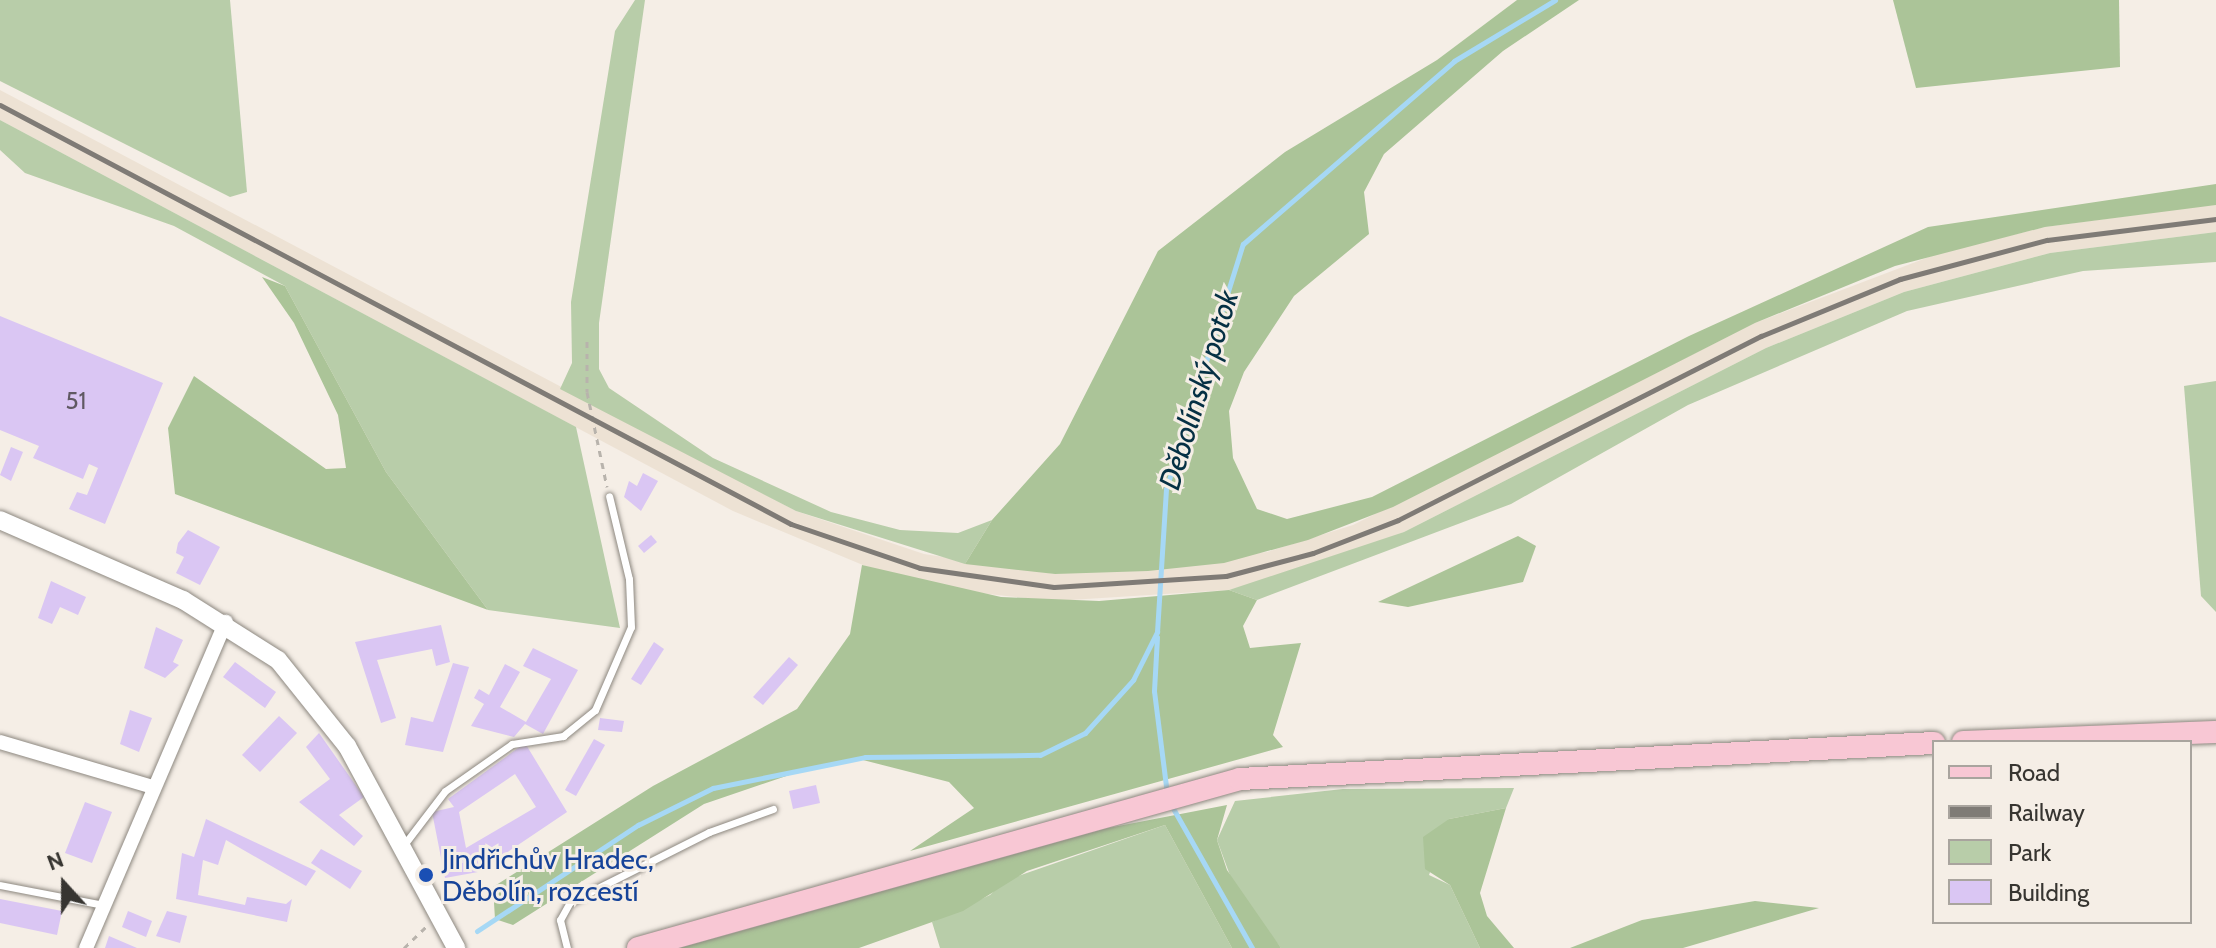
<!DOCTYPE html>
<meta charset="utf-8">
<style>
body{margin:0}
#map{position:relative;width:2216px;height:948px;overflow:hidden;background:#f5eee6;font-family:Cabin,sans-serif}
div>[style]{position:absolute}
.built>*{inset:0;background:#ede2d4}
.green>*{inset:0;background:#b8cda9}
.forest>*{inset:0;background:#abc498}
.stream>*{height:5px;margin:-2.5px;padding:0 2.5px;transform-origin:2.5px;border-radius:2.5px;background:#a6d8f5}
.building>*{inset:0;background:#dac6f3}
.path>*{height:3px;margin-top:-1.5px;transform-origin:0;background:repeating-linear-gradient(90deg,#b8b3ac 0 6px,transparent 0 12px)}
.roads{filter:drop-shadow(0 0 2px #8d8880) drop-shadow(0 0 2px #8d8880)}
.service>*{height:7px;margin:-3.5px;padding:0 3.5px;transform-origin:3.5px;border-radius:3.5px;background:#fff}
.minor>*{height:14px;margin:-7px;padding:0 7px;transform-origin:7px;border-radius:7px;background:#fff}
.tertiary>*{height:18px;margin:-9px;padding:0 9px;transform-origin:9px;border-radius:9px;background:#fff}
.primary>*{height:22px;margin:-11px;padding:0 11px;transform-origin:11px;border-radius:11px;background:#f8c7d4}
.rail>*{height:5px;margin:-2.5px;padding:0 2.5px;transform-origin:2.5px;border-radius:2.5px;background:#7f7b76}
.dots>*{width:22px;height:22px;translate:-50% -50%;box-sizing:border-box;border:4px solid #f5eee6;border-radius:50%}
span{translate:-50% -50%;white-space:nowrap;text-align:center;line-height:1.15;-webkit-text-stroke:6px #f5eee6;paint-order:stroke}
.number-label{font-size:24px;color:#605962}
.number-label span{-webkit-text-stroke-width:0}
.transit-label{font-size:28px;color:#164399}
.left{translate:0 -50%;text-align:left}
.water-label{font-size:30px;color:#053044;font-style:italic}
.legend{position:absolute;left:1932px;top:740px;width:260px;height:184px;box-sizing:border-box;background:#f5eee6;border:2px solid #a9a49e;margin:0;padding:10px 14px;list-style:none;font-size:24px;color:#373531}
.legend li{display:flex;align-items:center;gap:16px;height:40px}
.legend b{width:40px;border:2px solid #a9a49e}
.north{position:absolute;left:24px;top:844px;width:80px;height:80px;-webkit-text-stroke:6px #f5eee6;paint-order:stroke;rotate:339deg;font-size:22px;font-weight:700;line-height:32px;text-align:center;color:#373531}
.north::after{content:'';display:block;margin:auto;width:28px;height:36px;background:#373531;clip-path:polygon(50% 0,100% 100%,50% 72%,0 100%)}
</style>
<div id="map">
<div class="built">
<i style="clip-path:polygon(0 90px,796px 511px,924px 554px,1055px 574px,1267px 552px,1353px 525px,1755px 323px,1942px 252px,2045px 227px,2202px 206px,2216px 205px,2216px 232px,2050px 253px,1904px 292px,1766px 348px,1404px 532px,1317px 566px,1229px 590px,1054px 601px,960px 591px,870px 568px,733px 511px,0 120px)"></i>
</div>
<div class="green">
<i style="clip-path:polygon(0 0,230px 0,247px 192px,230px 197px,0 81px)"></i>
<i style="clip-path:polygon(635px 0,645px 0,599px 323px,599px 369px,609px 388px,713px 458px,831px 512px,900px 530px,958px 533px,992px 520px,965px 564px,796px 511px,560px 389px,572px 363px,571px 302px,615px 31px)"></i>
<i style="clip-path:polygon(0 120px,576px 427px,620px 628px,488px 610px,386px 472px,285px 286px,174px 226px,25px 173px,0 150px)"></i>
<i style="clip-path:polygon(2216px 232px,2216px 262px,2083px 271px,1907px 311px,1688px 405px,1511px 504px,1257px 600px,1229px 590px,1404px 532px,1766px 348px,1904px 292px,2050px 253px)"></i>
<i style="clip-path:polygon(2216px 381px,2216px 612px,2201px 596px,2184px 386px)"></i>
<i style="clip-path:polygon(1514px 788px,1506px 808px,1449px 819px,1429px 875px,1450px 885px,1480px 948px,1281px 948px,1235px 889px,1217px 840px,1235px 801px,1343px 789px)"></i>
<i style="clip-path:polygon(1165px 825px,1232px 948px,940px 948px,932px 922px,990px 895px,1004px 881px)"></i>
</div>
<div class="forest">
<i style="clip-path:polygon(1517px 0,1579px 0,1503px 51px,1384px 154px,1364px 192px,1369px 234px,1294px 296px,1244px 372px,1229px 411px,1233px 458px,1257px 509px,1287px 519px,1372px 497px,1689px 336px,1928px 227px,2216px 184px,2216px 205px,2045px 227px,1895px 266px,1755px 323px,1393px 507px,1308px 540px,1224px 563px,1148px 571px,1055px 574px,965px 564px,992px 520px,1060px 444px,1158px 251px,1285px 152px,1437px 60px)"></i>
<i style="clip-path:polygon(1893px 0,2119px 0,2120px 67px,1916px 88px)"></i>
<i style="clip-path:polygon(262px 277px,285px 286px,386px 472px,488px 610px,175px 494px,168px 428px,194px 376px,326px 469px,346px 468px,338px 415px,294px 323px)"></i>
<i style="clip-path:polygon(1518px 536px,1536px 546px,1523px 582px,1408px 607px,1378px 602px)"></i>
<i style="clip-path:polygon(862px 565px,1001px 597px,1099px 601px,1229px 590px,1257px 600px,1243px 626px,1250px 648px,1301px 643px,1273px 735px,1283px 747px,910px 851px,974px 808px,949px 782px,859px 759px,807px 769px,704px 804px,513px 925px,495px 919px,493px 887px,653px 786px,797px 709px,850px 634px)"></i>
<i style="clip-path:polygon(1227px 805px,1217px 840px,1227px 870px,1281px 948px,1232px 948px,1165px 825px,1027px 871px,963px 911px,859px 948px,680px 948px,1108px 828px)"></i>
<i style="clip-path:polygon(1506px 808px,1480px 893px,1487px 916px,1514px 948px,1480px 948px,1450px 885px,1425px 869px,1423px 837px,1449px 819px)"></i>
<i style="clip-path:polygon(1755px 901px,1819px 908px,1683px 948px,1570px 948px,1642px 920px)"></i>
</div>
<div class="stream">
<i style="left:1157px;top:637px;width:54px;rotate:93.2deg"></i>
<i style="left:1154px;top:691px;width:104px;rotate:82.8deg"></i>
<i style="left:1170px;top:803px;width:167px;rotate:60.5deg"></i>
<i style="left:477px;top:931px;width:193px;rotate:-33.4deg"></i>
<i style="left:638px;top:825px;width:84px;rotate:-26.3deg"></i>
<i style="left:713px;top:788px;width:155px;rotate:-11.5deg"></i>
<i style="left:865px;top:757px;width:175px;rotate:-0.7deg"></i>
<i style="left:1040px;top:755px;width:50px;rotate:-26.1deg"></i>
<i style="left:1085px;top:733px;width:72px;rotate:-47.8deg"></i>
<i style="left:1133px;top:680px;width:54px;rotate:-63.4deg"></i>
<i style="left:1157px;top:632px;width:143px;rotate:-86.4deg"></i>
<i style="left:1166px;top:489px;width:257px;rotate:-72.6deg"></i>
<i style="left:1243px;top:244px;width:279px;rotate:-40.9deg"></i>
<i style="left:1454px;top:61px;width:118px;rotate:-31.1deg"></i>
</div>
<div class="building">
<i style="clip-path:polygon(0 316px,163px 383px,105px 524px,69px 509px,77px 492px,87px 495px,98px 468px,89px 464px,83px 479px,33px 458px,39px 446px,0 430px)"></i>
<i style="clip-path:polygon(11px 447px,23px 452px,11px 481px,0 475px)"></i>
<i style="clip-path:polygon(643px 473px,658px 481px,641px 511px,624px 497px,629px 481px,637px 486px)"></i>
<i style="clip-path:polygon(188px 530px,220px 547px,200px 585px,176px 573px,184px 557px,176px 553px,178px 543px)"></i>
<i style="clip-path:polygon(651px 535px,657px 542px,644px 553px,638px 546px)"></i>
<i style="clip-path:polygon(51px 581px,86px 597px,78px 615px,60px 607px,52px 624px,38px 618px)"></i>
<i style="clip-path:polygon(441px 625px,450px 662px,436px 666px,432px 649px,377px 660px,396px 718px,381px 723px,355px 642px)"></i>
<i style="clip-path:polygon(156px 627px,183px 640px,173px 662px,179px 665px,165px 678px,144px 668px)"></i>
<i style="clip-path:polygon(654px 642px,664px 649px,641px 685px,631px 679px)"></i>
<i style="clip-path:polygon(533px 648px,578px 670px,543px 734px,525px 724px,514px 737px,471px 726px,484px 704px,474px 698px,479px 689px,489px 695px,505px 664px,520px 672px,500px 707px,526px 722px,551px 679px,523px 666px)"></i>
<i style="clip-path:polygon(789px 657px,798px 665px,763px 705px,753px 697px)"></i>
<i style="clip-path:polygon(235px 662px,276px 692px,265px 708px,223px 677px)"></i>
<i style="clip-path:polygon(453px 663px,469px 667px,443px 752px,405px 745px,411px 717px,433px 722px)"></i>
<i style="clip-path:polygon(130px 710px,152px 718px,139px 752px,120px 744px)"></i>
<i style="clip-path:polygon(279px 716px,297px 733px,260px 772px,242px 755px)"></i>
<i style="clip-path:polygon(600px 718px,624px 721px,622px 732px,598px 730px)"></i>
<i style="clip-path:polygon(319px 733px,364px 797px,339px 815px,363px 836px,354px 846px,299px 802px,330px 779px,306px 747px)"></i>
<i style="clip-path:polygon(594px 739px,605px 745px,576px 796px,565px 790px)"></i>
<i style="clip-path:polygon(evenodd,525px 743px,567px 812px,478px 872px,445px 878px,432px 812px,454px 807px,448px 799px,525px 743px,515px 774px,536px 807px,466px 848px,459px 812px,515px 774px)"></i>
<i style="clip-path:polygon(816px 785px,820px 803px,793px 809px,789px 791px)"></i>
<i style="clip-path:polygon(85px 802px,112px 812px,92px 863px,65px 853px)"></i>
<i style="clip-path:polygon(206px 819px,316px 871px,306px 886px,226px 840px,218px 865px,203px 860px,198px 895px,245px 905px,247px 897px,286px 904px,292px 899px,287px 922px,176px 899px,182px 853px,194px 857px)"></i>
<i style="clip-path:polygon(321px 849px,362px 871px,350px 889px,311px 863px)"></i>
<i style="clip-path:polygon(0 899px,62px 911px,57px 935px,0 923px)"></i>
<i style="clip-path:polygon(128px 911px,152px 921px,146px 937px,122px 927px)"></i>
<i style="clip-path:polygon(167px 911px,187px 916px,180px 943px,156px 936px)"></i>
<i style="clip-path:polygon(109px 936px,137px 948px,105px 948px)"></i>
</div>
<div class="path">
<i style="left:587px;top:341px;width:51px;rotate:90deg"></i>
<i style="left:587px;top:392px;width:97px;rotate:78.1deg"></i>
<i style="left:404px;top:948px;width:30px;rotate:-44deg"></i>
</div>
<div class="roads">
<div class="service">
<i style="left:403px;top:846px;width:69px;rotate:-52.6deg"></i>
<i style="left:445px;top:791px;width:82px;rotate:-35deg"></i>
<i style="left:512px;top:744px;width:52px;rotate:-8.9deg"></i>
<i style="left:563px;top:736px;width:41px;rotate:-39.1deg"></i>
<i style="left:595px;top:710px;width:90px;rotate:-66.6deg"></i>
<i style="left:631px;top:627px;width:48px;rotate:-92.4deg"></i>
<i style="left:629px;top:579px;width:85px;rotate:-103.5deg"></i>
<i style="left:0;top:885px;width:106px;rotate:10.9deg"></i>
<i style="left:567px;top:948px;width:29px;rotate:-104deg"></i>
<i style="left:560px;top:920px;width:21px;rotate:-61deg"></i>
<i style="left:570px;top:902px;width:156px;rotate:-26.7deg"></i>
<i style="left:709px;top:832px;width:68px;rotate:-19.8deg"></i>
</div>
<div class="minor">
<i style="left:0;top:742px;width:159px;rotate:16.4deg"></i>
<i style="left:86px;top:948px;width:355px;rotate:-66.8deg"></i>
</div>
<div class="tertiary">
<i style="left:0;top:520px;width:200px;rotate:23.6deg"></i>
<i style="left:183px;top:600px;width:112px;rotate:32.3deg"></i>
<i style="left:278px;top:660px;width:110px;rotate:51.3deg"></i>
<i style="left:347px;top:746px;width:230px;rotate:61.6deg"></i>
</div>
<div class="primary">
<i style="left:1963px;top:742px;width:253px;rotate:-2.3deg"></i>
<i style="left:638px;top:948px;width:625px;rotate:-15.68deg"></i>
<i style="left:1240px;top:779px;width:695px;rotate:-2.97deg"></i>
</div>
</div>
<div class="rail">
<i style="left:0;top:105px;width:895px;rotate:27.91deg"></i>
<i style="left:791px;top:524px;width:136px;rotate:18.8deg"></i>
<i style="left:920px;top:568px;width:135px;rotate:8.1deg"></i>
<i style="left:1054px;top:587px;width:172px;rotate:-3.7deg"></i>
<i style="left:1226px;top:576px;width:90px;rotate:-14.8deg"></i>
<i style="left:1313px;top:553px;width:91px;rotate:-21.2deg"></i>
<i style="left:1398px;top:520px;width:407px;rotate:-26.9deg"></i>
<i style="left:1761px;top:336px;width:150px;rotate:-22.3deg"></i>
<i style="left:1900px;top:279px;width:152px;rotate:-14.9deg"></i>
<i style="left:2047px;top:240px;width:170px;rotate:-7.1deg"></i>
</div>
<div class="dots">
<i style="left:426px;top:875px;background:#1a4fb4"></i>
</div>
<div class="number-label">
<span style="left:76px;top:401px">51</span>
</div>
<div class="transit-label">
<span class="left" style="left:442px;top:875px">Jindřichův Hradec,<br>Děbolín, rozcestí</span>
</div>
<div class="water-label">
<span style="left:1199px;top:390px;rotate:-73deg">Děbolínský potok</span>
</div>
<ul class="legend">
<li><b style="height:10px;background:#f8c7d4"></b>Road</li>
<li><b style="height:10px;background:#7f7b76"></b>Railway</li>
<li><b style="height:22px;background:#b8cda9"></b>Park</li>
<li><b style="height:22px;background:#dac6f3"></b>Building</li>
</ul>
<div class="north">N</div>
</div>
